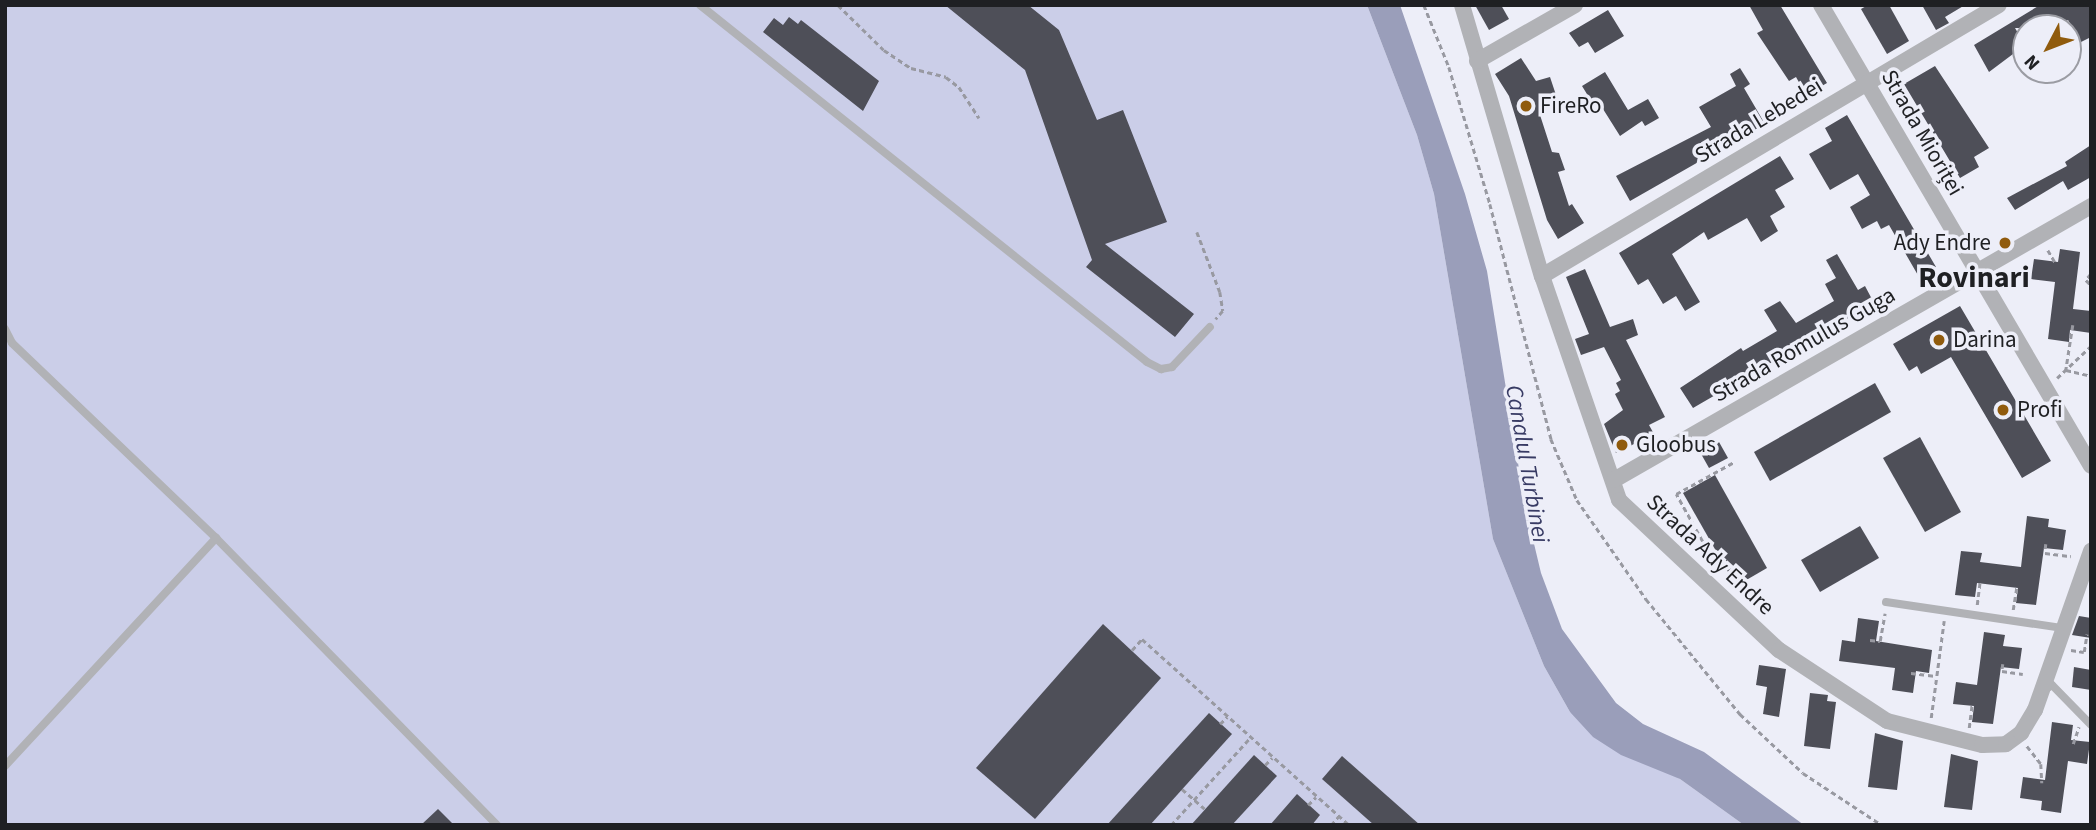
<!DOCTYPE html>
<meta charset="utf-8">
<style>
body{margin:0}
#map{position:relative;width:2096px;height:830px;overflow:hidden;background:#edeef8;font-family:"Source Sans 3",sans-serif}
div>[style]{position:absolute}
.green>*{inset:0;background:#cbcee8}
.water>*{inset:0;background:#9a9eba}
.building>*{inset:0;background:#4e4f58}
.path>*{height:2.5px;margin-top:-1.25px;transform-origin:0;background:repeating-linear-gradient(90deg,#9899a1 0 5px,transparent 0 8.5px)}
.service>*{height:8px;margin:-4px;padding:0 4px;transform-origin:4px;border-radius:4px;background:#b1b2b6}
.minor>*{height:16px;margin:-8px;padding:0 8px;transform-origin:8px;border-radius:8px;background:#b1b2b6}
.dots>*{width:19px;height:19px;translate:-50% -50%;box-sizing:border-box;border:4px solid #edeef8;border-radius:50%}
span{translate:-50% -50%;white-space:nowrap;text-align:center;line-height:1.15;-webkit-text-stroke:7px #edeef8;paint-order:stroke}
.poi-label{font-size:23px;color:#1f2023}
.left{translate:0 -50%;text-align:left}
.right{translate:-100% -50%;text-align:right}
.street-label{font-size:23px;color:#1f2023}
.water-label{font-size:24px;color:#383b64;font-style:italic}
.district-label{font-size:30px;color:#1f2023;font-weight:700}
.frame{position:absolute;inset:0;border:7px solid #1f2023;pointer-events:none}
.north{position:absolute;left:2012px;top:14px;width:70px;height:70px;box-sizing:border-box;background:#edeef8;border:2px solid #9b9ca3;border-radius:50%;rotate:228deg;font-size:19px;font-weight:700;line-height:28px;text-align:center;color:#1f2023}
.north::after{content:'';display:block;margin:auto;width:24px;height:32px;background:#905b0d;clip-path:polygon(50% 0,100% 100%,50% 72%,0 100%)}
</style>
<div id="map">
<div class="green">
<i style="clip-path:polygon(5px 5px,1367px 5px,1417px 135px,1434px 194px,1493px 539px,1544px 666px,1570px 712px,1680px 779px,1744px 825px,5px 825px)"></i>
</div>
<div class="water">
<i style="clip-path:polygon(1367px 5px,1400px 5px,1465px 194px,1487px 271px,1525px 506px,1541px 573px,1562px 629px,1616px 703px,1643px 724px,1704px 752px,1804px 825px,1744px 825px,1680px 779px,1621px 755px,1593px 737px,1570px 712px,1544px 666px,1493px 539px,1434px 194px,1417px 135px)"></i>
</div>
<div class="building">
<i style="clip-path:polygon(945px 5px,1028px 5px,1059px 30px,1097px 120px,1123px 110px,1167px 222px,1105px 244px,1194px 314px,1175px 337px,1086px 267px,1092px 260px,1025px 70px)"></i>
<i style="clip-path:polygon(1475px 5px,1501px 5px,1509px 19px,1489px 30px)"></i>
<i style="clip-path:polygon(1749px 5px,1780px 5px,1827px 83px,1806px 95px,1796px 77px,1789px 81px,1757px 33px,1763px 30px)"></i>
<i style="clip-path:polygon(1868px 5px,1889px 5px,1909px 41px,1887px 54px,1861px 9px)"></i>
<i style="clip-path:polygon(1922px 5px,1965px 5px,1945px 17px,1949px 23px,1936px 30px)"></i>
<i style="clip-path:polygon(2040px 5px,2091px 5px,2091px 37px,2081px 42px,2068px 20px,2055px 28px,2015px 28px,2025px 45px,1989px 72px,1974px 45px)"></i>
<i style="clip-path:polygon(1608px 10px,1624px 36px,1595px 53px,1588px 42px,1579px 47px,1569px 33px)"></i>
<i style="clip-path:polygon(789px 17px,798px 24px,801px 20px,879px 81px,863px 111px,763px 32px,774px 18px,783px 25px)"></i>
<i style="clip-path:polygon(1521px 58px,1536px 81px,1550px 77px,1556px 95px,1543px 99px,1547px 113px,1540px 115px,1552px 152px,1559px 153px,1565px 170px,1558px 172px,1569px 206px,1572px 204px,1584px 223px,1558px 239px,1547px 220px,1509px 96px,1495px 74px)"></i>
<i style="clip-path:polygon(1935px 66px,1989px 148px,1974px 157px,1979px 167px,1960px 178px,1904px 84px)"></i>
<i style="clip-path:polygon(1740px 68px,1750px 84px,1744px 88px,1765px 124px,1630px 201px,1616px 176px,1711px 127px,1699px 107px,1736px 86px,1730px 74px)"></i>
<i style="clip-path:polygon(1605px 72px,1628px 110px,1648px 99px,1659px 118px,1645px 126px,1642px 121px,1620px 136px,1603px 109px,1598px 112px,1582px 86px)"></i>
<i style="clip-path:polygon(1847px 115px,1936px 267px,1919px 277px,1889px 225px,1881px 229px,1877px 221px,1862px 229px,1850px 207px,1870px 195px,1858px 174px,1830px 190px,1809px 154px,1832px 141px,1825px 128px)"></i>
<i style="clip-path:polygon(2091px 145px,2091px 177px,2068px 190px,2063px 181px,2015px 210px,2007px 198px,2067px 166px,2065px 162px)"></i>
<i style="clip-path:polygon(1780px 156px,1794px 179px,1775px 190px,1785px 207px,1770px 216px,1778px 231px,1761px 242px,1747px 218px,1708px 240px,1704px 232px,1672px 254px,1700px 302px,1685px 311px,1676px 296px,1663px 304px,1648px 279px,1638px 285px,1619px 253px)"></i>
<i style="clip-path:polygon(2060px 249px,2080px 252px,2073px 309px,2091px 311px,2091px 333px,2070px 330px,2069px 342px,2048px 339px,2055px 282px,2031px 279px,2034px 259px,2058px 262px)"></i>
<i style="clip-path:polygon(1837px 254px,1858px 290px,1865px 286px,1874px 303px,1693px 408px,1680px 388px,1741px 348px,1743px 351px,1777px 331px,1764px 310px,1780px 301px,1796px 323px,1834px 301px,1825px 284px,1836px 278px,1826px 260px)"></i>
<i style="clip-path:polygon(1585px 269px,1610px 327px,1633px 319px,1638px 335px,1626px 340px,1665px 417px,1649px 425px,1654px 434px,1616px 453px,1604px 424px,1623px 410px,1615px 394px,1620px 391px,1616px 383px,1621px 380px,1604px 347px,1581px 355px,1575px 339px,1589px 334px,1566px 277px)"></i>
<i style="clip-path:polygon(1960px 306px,2051px 461px,2022px 478px,1951px 357px,1921px 374px,1917px 366px,1909px 371px,1893px 344px)"></i>
<i style="clip-path:polygon(1875px 383px,1891px 412px,1770px 481px,1754px 452px)"></i>
<i style="clip-path:polygon(1920px 437px,1961px 512px,1925px 532px,1883px 458px)"></i>
<i style="clip-path:polygon(1719px 442px,1728px 458px,1709px 468px,1700px 452px)"></i>
<i style="clip-path:polygon(1715px 475px,1767px 568px,1736px 586px,1683px 493px)"></i>
<i style="clip-path:polygon(2027px 516px,2049px 519px,2048px 527px,2066px 530px,2063px 550px,2044px 548px,2036px 605px,2016px 603px,2018px 588px,1977px 583px,1975px 597px,1955px 595px,1961px 551px,1982px 553px,1980px 562px,2021px 567px)"></i>
<i style="clip-path:polygon(1860px 526px,1879px 558px,1820px 592px,1801px 560px)"></i>
<i style="clip-path:polygon(2079px 616px,2091px 618px,2091px 638px,2072px 635px)"></i>
<i style="clip-path:polygon(1858px 618px,1879px 621px,1876px 641px,1932px 650px,1929px 673px,1916px 671px,1913px 693px,1892px 690px,1895px 668px,1839px 661px,1842px 640px,1855px 642px)"></i>
<i style="clip-path:polygon(1103px 624px,1161px 678px,1035px 819px,976px 768px)"></i>
<i style="clip-path:polygon(1984px 632px,2005px 635px,2003px 646px,2022px 648px,2019px 669px,2001px 667px,1993px 724px,1972px 722px,1974px 706px,1953px 704px,1956px 682px,1977px 685px)"></i>
<i style="clip-path:polygon(1759px 665px,1786px 669px,1779px 717px,1763px 714px,1767px 687px,1756px 685px)"></i>
<i style="clip-path:polygon(2074px 667px,2091px 670px,2091px 690px,2072px 687px)"></i>
<i style="clip-path:polygon(1810px 693px,1828px 695px,1827px 701px,1836px 702px,1830px 749px,1804px 746px)"></i>
<i style="clip-path:polygon(1209px 713px,1232px 734px,1150px 825px,1107px 825px)"></i>
<i style="clip-path:polygon(2052px 722px,2073px 725px,2071px 740px,2090px 742px,2087px 764px,2068px 761px,2061px 813px,2041px 810px,2042px 801px,2020px 798px,2023px 777px,2045px 780px)"></i>
<i style="clip-path:polygon(1875px 733px,1903px 741px,1897px 790px,1868px 787px)"></i>
<i style="clip-path:polygon(1951px 754px,1978px 761px,1972px 810px,1944px 807px)"></i>
<i style="clip-path:polygon(1254px 755px,1277px 776px,1232px 825px,1191px 825px)"></i>
<i style="clip-path:polygon(1342px 756px,1420px 825px,1374px 825px,1322px 779px)"></i>
<i style="clip-path:polygon(1297px 794px,1320px 815px,1312px 825px,1270px 825px)"></i>
<i style="clip-path:polygon(438px 809px,454px 825px,421px 825px)"></i>
</div>
<div class="path">
<i style="left:838px;top:5px;width:64px;rotate:44.4deg"></i>
<i style="left:884px;top:50px;width:32px;rotate:34deg"></i>
<i style="left:911px;top:68px;width:36px;rotate:14deg"></i>
<i style="left:946px;top:77px;width:16px;rotate:38deg"></i>
<i style="left:959px;top:87px;width:37px;rotate:57deg"></i>
<i style="left:1424px;top:5px;width:67px;rotate:68deg"></i>
<i style="left:1449px;top:67px;width:143px;rotate:73.3deg"></i>
<i style="left:1490px;top:204px;width:243px;rotate:75.4deg"></i>
<i style="left:1551px;top:439px;width:66px;rotate:66.9deg"></i>
<i style="left:1577px;top:500px;width:121px;rotate:55.1deg"></i>
<i style="left:1646px;top:599px;width:149px;rotate:50.7deg"></i>
<i style="left:1740px;top:714px;width:86px;rotate:43.1deg"></i>
<i style="left:1803px;top:773px;width:95px;rotate:33.4deg"></i>
<i style="left:1197px;top:232px;width:64px;rotate:69deg"></i>
<i style="left:1220px;top:292px;width:19px;rotate:81deg"></i>
<i style="left:1223px;top:311px;width:11px;rotate:131deg"></i>
<i style="left:2048px;top:250px;width:16px;rotate:60deg"></i>
<i style="left:2091px;top:274px;width:8px;rotate:130deg"></i>
<i style="left:2086px;top:280px;width:7px;rotate:45deg"></i>
<i style="left:2073px;top:325px;width:46px;rotate:98.8deg"></i>
<i style="left:2066px;top:370px;width:26px;rotate:13deg"></i>
<i style="left:2057px;top:378px;width:47px;rotate:-43.3deg"></i>
<i style="left:2046px;top:544px;width:9px;rotate:96deg"></i>
<i style="left:2045px;top:553px;width:26px;rotate:7deg"></i>
<i style="left:1719px;top:571px;width:88px;rotate:-119.2deg"></i>
<i style="left:1676px;top:494px;width:66px;rotate:-28.9deg"></i>
<i style="left:1977px;top:605px;width:25px;rotate:-83deg"></i>
<i style="left:2013px;top:610px;width:25px;rotate:-81deg"></i>
<i style="left:1870px;top:640px;width:10px;rotate:6deg"></i>
<i style="left:1880px;top:641px;width:28px;rotate:-80deg"></i>
<i style="left:1132px;top:650px;width:15px;rotate:-48deg"></i>
<i style="left:1142px;top:639px;width:278px;rotate:41.9deg"></i>
<i style="left:2071px;top:650px;width:13px;rotate:9deg"></i>
<i style="left:2084px;top:652px;width:18px;rotate:-81deg"></i>
<i style="left:2003px;top:664px;width:7px;rotate:98deg"></i>
<i style="left:2002px;top:671px;width:21px;rotate:8deg"></i>
<i style="left:1911px;top:673px;width:25px;rotate:7deg"></i>
<i style="left:1931px;top:718px;width:98px;rotate:-82.4deg"></i>
<i style="left:1220px;top:724px;width:10px;rotate:-45deg"></i>
<i style="left:1969px;top:728px;width:25px;rotate:-83deg"></i>
<i style="left:2073px;top:744px;width:18px;rotate:-71deg"></i>
<i style="left:2027px;top:746px;width:23px;rotate:52deg"></i>
<i style="left:2041px;top:764px;width:19px;rotate:87deg"></i>
<i style="left:1265px;top:765px;width:10px;rotate:-45deg"></i>
<i style="left:1182px;top:789px;width:30px;rotate:41deg"></i>
<i style="left:1308px;top:805px;width:11px;rotate:-45deg"></i>
<i style="left:1171px;top:825px;width:118px;rotate:-47.8deg"></i>
<i style="left:1331px;top:825px;width:11px;rotate:-49deg"></i>
</div>
<div class="service">
<i style="left:700px;top:5px;width:572px;rotate:38.61deg"></i>
<i style="left:1147px;top:362px;width:16px;rotate:27deg"></i>
<i style="left:1161px;top:369px;width:11px;rotate:-10deg"></i>
<i style="left:1172px;top:367px;width:55px;rotate:-46.5deg"></i>
<i style="left:5px;top:329px;width:16px;rotate:63deg"></i>
<i style="left:12px;top:343px;width:282px;rotate:43.7deg"></i>
<i style="left:216px;top:538px;width:402px;rotate:45.6deg"></i>
<i style="left:1886px;top:602px;width:179px;rotate:8.4deg"></i>
<i style="left:2046px;top:689px;width:7px;rotate:-34deg"></i>
<i style="left:2052px;top:685px;width:56px;rotate:45.7deg"></i>
<i style="left:5px;top:766px;width:311px;rotate:-47.2deg"></i>
</div>
<div class="minor">
<i style="left:1462px;top:5px;width:283px;rotate:73.6deg"></i>
<i style="left:1542px;top:276px;width:237px;rotate:71deg"></i>
<i style="left:1619px;top:500px;width:219px;rotate:43.2deg"></i>
<i style="left:1779px;top:650px;width:129px;rotate:33.3deg"></i>
<i style="left:1887px;top:721px;width:98px;rotate:14.2deg"></i>
<i style="left:1982px;top:745px;width:24px;rotate:-2deg"></i>
<i style="left:2006px;top:744px;width:19px;rotate:-36deg"></i>
<i style="left:2021px;top:733px;width:27px;rotate:-59deg"></i>
<i style="left:2035px;top:710px;width:169px;rotate:-70.6deg"></i>
<i style="left:1821px;top:5px;width:534px;rotate:59.64deg"></i>
<i style="left:1477px;top:61px;width:113px;rotate:-29.7deg"></i>
<i style="left:1542px;top:276px;width:531px;rotate:-30.67deg"></i>
<i style="left:1614px;top:480px;width:550px;rotate:-29.87deg"></i>
</div>
<div class="dots">
<i style="left:1526px;top:106px;background:#905b0d"></i>
<i style="left:2005px;top:243px;background:#905b0d"></i>
<i style="left:1939px;top:340px;background:#905b0d"></i>
<i style="left:2003px;top:410px;background:#905b0d"></i>
<i style="left:1622px;top:445px;background:#905b0d"></i>
</div>
<div class="poi-label">
<span class="left" style="left:1540px;top:106px">FireRo</span>
<span class="right" style="left:1991px;top:243px">Ady Endre</span>
<span class="left" style="left:1953px;top:340px">Darina</span>
<span class="left" style="left:2017px;top:410px">Profi</span>
<span class="left" style="left:1636px;top:445px">Gloobus</span>
</div>
<div class="street-label">
<span style="left:1759px;top:121px;rotate:-31deg">Strada Lebedei</span>
<span style="left:1922px;top:133px;rotate:60deg">Strada Mioriței</span>
<span style="left:1804px;top:345px;rotate:-30deg">Strada Romulus Guga</span>
<span style="left:1710px;top:555px;rotate:43deg">Strada Ady Endre</span>
</div>
<div class="water-label">
<span style="left:1527px;top:464px;rotate:80deg">Canalul Turbinei</span>
</div>
<div class="district-label">
<span style="left:1974px;top:278px">Rovinari</span>
</div>
<div class="frame"></div>
<div class="north">N</div>
</div>
